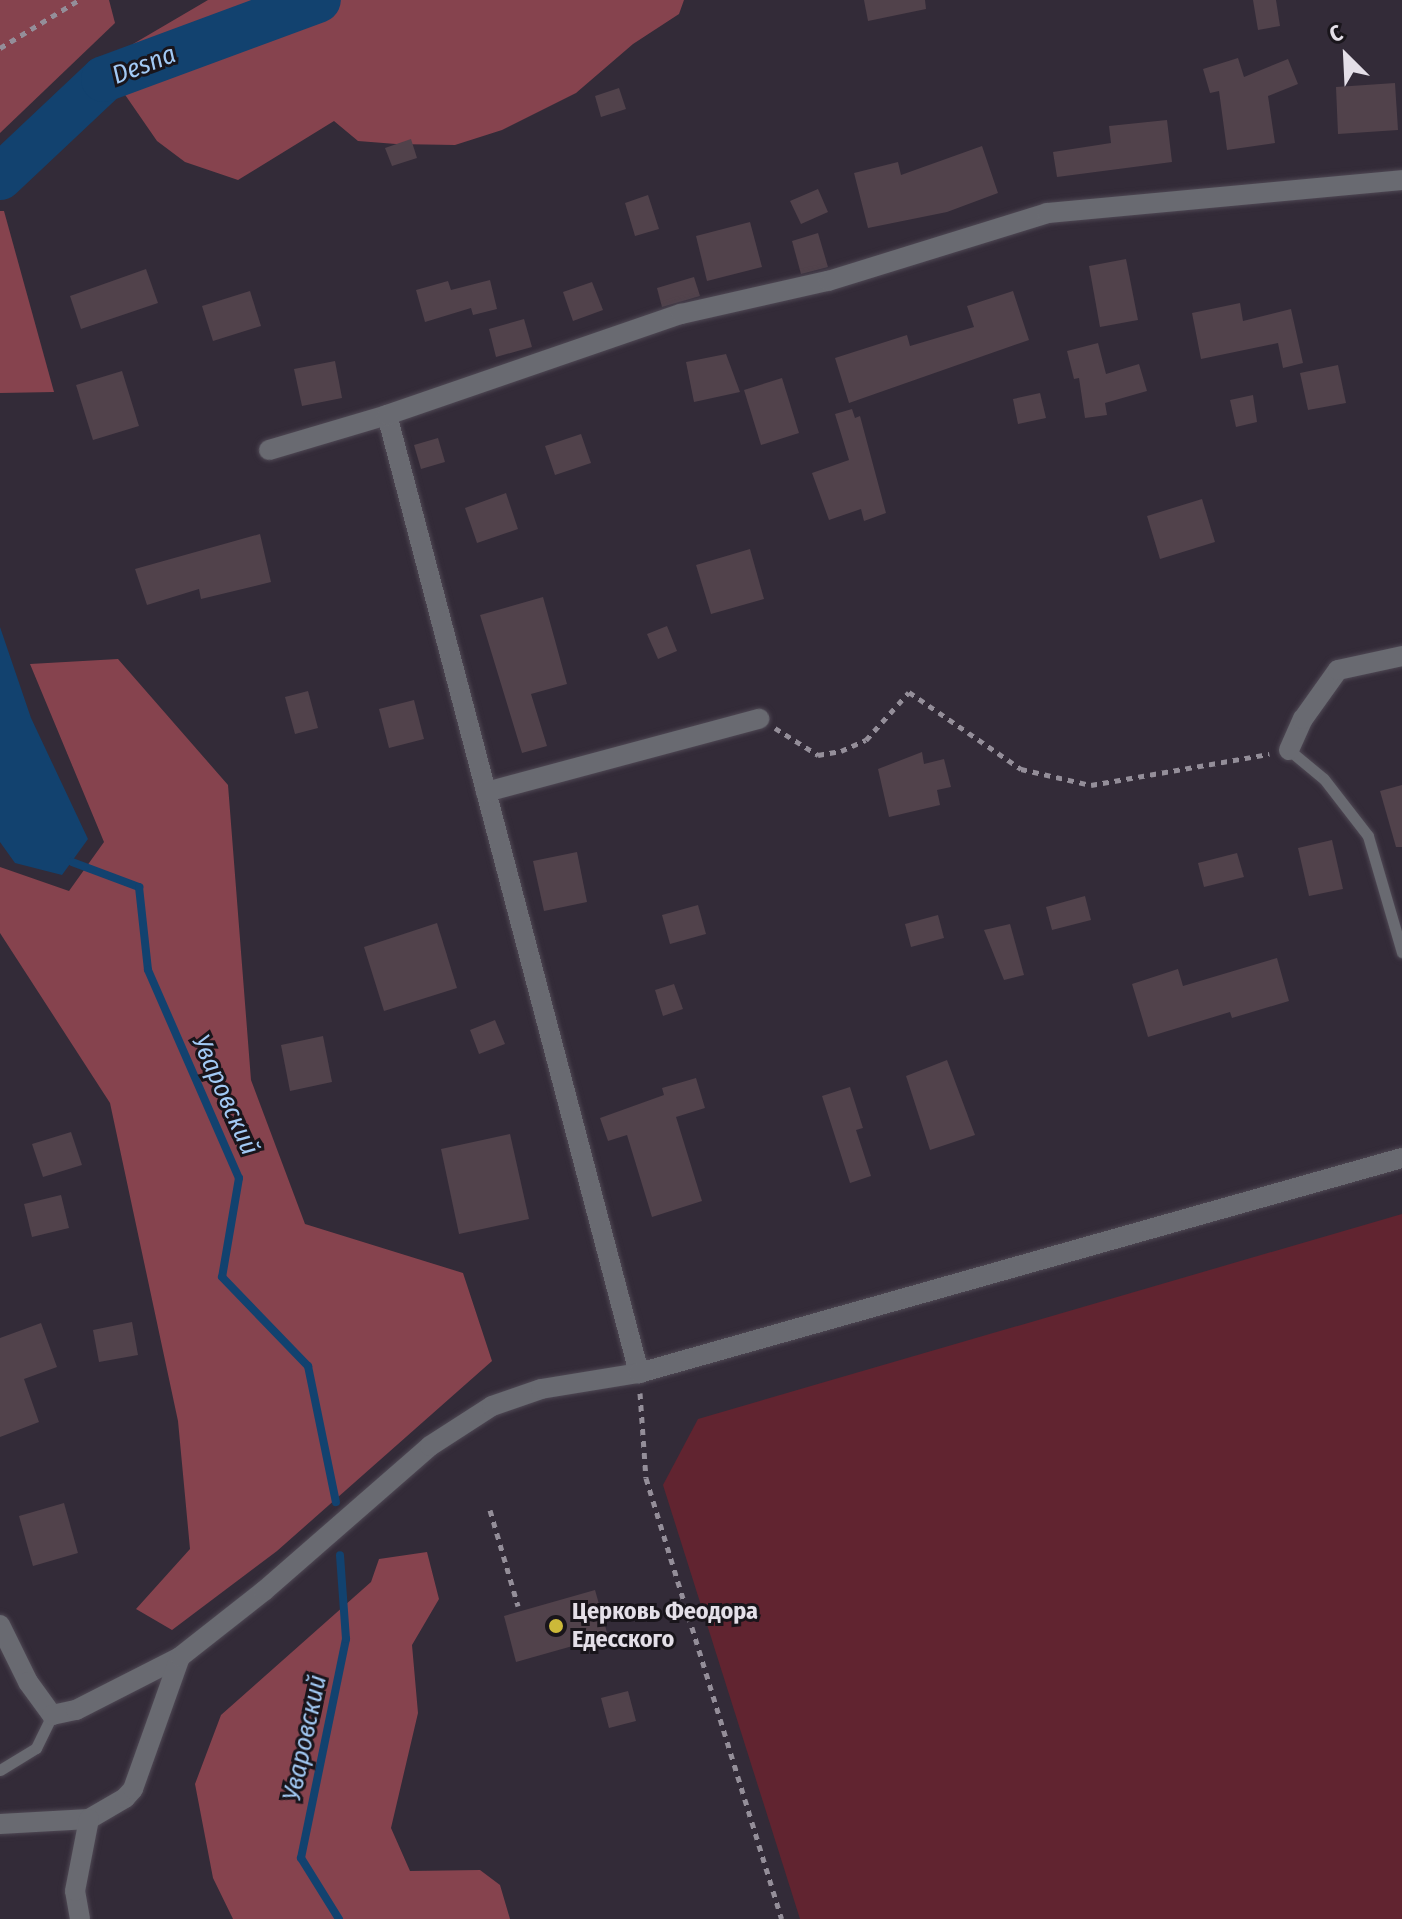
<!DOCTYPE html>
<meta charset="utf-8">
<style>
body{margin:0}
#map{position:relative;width:1402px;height:1919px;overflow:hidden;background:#332b38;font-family:"Fira Sans Condensed",sans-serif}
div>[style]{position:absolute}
.green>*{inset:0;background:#612430}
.forest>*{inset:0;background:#86434e}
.water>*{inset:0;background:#12426f}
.stream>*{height:8px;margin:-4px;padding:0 4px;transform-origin:4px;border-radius:4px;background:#12426f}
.river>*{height:46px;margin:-23px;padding:0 23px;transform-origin:23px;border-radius:23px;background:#12426f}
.building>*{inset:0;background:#51424b}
.path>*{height:5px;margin-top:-2.5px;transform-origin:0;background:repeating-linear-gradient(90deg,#948e99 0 6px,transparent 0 12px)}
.roads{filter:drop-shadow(0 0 2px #4f4854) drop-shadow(0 0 2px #4f4854)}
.service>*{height:11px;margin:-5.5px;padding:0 5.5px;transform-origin:5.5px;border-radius:5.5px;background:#696a71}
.minor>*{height:20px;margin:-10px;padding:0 10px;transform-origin:10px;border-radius:10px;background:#696a71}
.tertiary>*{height:20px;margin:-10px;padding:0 10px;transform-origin:10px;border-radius:10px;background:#696a71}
.dots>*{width:22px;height:22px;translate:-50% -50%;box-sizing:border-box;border:4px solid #19151b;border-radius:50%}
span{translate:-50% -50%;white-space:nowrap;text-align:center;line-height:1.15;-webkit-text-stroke:6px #19151b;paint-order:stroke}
.poi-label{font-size:24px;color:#e4dfe8;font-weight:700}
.left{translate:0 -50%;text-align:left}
.water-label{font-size:26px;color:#a2c9f4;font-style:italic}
.north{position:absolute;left:1306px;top:16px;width:80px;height:80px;-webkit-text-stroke:6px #19151b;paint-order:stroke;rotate:336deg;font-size:22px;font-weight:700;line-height:32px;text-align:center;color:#e4dfe8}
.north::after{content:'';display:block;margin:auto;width:28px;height:36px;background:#e4dfe8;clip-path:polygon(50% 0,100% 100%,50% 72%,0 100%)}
</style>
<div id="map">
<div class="green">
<i style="clip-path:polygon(1402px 1214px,1402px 1919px,800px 1919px,663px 1485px,698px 1419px)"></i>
</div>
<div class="forest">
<i style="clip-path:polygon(0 0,109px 0,115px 23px,0 133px)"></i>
<i style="clip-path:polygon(208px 0,684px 0,679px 14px,633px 44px,576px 93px,502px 130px,455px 145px,396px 144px,358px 141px,334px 121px,238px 180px,185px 162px,157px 141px,119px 86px,133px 44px)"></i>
<i style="clip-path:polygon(0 211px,4px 211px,54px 392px,0 393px)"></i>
<i style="clip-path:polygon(118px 659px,228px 785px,251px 1080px,305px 1224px,463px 1273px,492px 1361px,277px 1551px,172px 1630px,136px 1609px,190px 1549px,178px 1421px,110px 1103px,0 933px,0 867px,69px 891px,104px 842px,30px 664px)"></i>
<i style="clip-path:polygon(427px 1552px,439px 1599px,412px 1645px,418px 1713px,391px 1828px,410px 1871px,480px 1870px,500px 1885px,510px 1919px,233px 1919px,213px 1878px,195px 1784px,221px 1715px,371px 1582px,379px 1559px)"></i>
</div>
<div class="water">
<i style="clip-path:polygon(0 627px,31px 718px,88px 839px,62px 875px,15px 863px,0 842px)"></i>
</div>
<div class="stream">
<i style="left:72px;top:862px;width:72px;rotate:20.5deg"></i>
<i style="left:139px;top:887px;width:83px;rotate:83.8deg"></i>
<i style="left:148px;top:970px;width:227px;rotate:66.4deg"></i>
<i style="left:239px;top:1178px;width:100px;rotate:99.7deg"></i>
<i style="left:222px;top:1277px;width:124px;rotate:46deg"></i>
<i style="left:308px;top:1366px;width:139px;rotate:78.4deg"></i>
<i style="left:339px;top:1919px;width:72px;rotate:-121.9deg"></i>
<i style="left:301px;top:1858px;width:224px;rotate:-78.4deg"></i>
<i style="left:346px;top:1639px;width:84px;rotate:-94.1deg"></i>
</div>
<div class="river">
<i style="left:0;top:177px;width:143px;rotate:-43.3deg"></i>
<i style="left:104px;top:79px;width:228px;rotate:-20.3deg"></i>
</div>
<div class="building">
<i style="clip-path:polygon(864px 0,925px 0,926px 9px,868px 21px)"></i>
<i style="clip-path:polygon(1253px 0,1276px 0,1280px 26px,1258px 30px)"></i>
<i style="clip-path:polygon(1238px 58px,1244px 77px,1288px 59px,1298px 84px,1268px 96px,1275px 143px,1227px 150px,1219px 91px,1210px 93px,1203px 69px)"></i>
<i style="clip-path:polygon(1395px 83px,1398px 130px,1338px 134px,1336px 87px)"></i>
<i style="clip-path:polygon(619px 88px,626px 109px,601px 117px,595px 96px)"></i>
<i style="clip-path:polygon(1167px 120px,1172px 162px,1057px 177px,1053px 152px,1111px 143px,1109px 126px)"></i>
<i style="clip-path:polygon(411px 139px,417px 158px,392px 166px,385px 148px)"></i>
<i style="clip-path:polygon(982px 146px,998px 193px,947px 212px,868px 228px,854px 173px,898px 162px,901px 175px)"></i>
<i style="clip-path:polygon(818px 189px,828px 212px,801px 224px,790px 201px)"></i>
<i style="clip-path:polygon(648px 195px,659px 229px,635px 236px,625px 203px)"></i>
<i style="clip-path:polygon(750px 222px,762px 267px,707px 281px,696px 236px)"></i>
<i style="clip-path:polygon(818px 233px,828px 267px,801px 274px,792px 241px)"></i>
<i style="clip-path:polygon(1126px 259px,1138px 320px,1100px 327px,1089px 266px)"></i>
<i style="clip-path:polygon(146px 269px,158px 303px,81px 329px,70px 296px)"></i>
<i style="clip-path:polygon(694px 277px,700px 296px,662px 307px,657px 288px)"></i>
<i style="clip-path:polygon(490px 280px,497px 309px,473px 315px,471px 308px,425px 322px,416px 290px,448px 281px,451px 290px)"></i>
<i style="clip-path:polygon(592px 282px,603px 310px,573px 321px,563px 292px)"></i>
<i style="clip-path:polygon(250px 291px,261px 326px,213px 341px,202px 306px)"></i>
<i style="clip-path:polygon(1013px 291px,1029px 340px,849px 403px,835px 358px,907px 335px,910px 346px,974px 327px,967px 306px)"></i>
<i style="clip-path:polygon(1240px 303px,1243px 321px,1291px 309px,1303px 363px,1283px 368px,1278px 343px,1201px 359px,1192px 313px)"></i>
<i style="clip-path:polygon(524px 319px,532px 347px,496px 357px,489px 329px)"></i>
<i style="clip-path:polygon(1098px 343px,1106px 374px,1139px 364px,1147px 391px,1105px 403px,1107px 415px,1085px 418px,1079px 378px,1074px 379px,1067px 351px)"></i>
<i style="clip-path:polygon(726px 354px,740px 392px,694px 402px,686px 362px)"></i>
<i style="clip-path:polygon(335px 361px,342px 398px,302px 406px,294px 369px)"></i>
<i style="clip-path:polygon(1338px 365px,1346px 403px,1308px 410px,1300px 373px)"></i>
<i style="clip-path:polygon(122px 371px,139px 426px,93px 440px,76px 385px)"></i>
<i style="clip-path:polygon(782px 378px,799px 433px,761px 445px,744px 390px)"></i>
<i style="clip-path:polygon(1040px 393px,1046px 418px,1018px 424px,1013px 399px)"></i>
<i style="clip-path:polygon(1253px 395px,1257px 422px,1236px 427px,1230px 400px)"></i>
<i style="clip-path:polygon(852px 409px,855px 418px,860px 416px,886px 513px,864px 521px,861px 509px,829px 520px,812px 473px,849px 460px,835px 414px)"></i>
<i style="clip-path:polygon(581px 434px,591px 463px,555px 475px,545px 446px)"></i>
<i style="clip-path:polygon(438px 438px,445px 462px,421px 469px,414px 445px)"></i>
<i style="clip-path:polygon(506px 493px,518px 529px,477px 543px,465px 508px)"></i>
<i style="clip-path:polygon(1202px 499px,1215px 542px,1160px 559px,1147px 516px)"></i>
<i style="clip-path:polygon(260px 534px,271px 582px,201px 599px,199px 589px,147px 605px,135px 569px)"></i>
<i style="clip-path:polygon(750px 549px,764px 599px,711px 614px,696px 565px)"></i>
<i style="clip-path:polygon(543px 597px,567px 684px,531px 694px,547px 746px,522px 753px,480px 615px)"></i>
<i style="clip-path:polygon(667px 626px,677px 651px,658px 659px,647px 634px)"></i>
<i style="clip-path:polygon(308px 691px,318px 728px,295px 734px,285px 697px)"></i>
<i style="clip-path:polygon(414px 700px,424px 739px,389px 748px,379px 709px)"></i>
<i style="clip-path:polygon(922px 752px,924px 764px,944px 759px,951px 787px,937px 790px,940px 805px,889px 817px,878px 769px)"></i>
<i style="clip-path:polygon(1402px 785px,1402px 847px,1396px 847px,1380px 791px)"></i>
<i style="clip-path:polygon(1332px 840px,1343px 889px,1309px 896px,1298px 848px)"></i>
<i style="clip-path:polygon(577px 852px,587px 902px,544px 911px,533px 861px)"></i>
<i style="clip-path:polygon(1237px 853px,1244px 877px,1204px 887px,1198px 863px)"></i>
<i style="clip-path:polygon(1085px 896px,1091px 920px,1052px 930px,1046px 907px)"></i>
<i style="clip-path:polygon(698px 905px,706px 934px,670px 944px,662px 915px)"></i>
<i style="clip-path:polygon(938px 915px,944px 938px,911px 947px,905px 924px)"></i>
<i style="clip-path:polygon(437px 923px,457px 988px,384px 1011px,364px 947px)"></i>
<i style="clip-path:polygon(1010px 924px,1024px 975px,1004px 980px,984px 930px)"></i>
<i style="clip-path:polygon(1277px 958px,1289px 1001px,1232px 1018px,1230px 1012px,1148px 1037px,1132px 984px,1178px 969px,1183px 986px)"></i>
<i style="clip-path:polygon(674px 984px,683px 1009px,663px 1016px,655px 990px)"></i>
<i style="clip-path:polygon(495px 1020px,505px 1044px,479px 1054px,470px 1030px)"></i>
<i style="clip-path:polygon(323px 1036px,332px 1082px,290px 1091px,281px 1045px)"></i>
<i style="clip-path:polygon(947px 1060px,975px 1135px,930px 1150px,906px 1076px)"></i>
<i style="clip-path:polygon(696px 1078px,705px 1108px,676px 1117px,702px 1201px,652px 1217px,627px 1135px,608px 1141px,600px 1118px,664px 1095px,662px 1088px)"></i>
<i style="clip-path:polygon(850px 1087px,863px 1128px,856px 1130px,871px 1176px,850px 1183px,822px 1096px)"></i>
<i style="clip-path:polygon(71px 1132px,82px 1165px,43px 1177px,32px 1144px)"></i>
<i style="clip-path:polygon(510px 1134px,529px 1219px,459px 1234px,441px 1149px)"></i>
<i style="clip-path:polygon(61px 1195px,69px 1228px,32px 1237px,24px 1204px)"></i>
<i style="clip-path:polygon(132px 1322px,138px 1355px,99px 1362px,93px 1330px)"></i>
<i style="clip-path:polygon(41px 1323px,57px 1367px,24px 1379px,39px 1422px,0 1437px,0 1338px)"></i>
<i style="clip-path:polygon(64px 1503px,78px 1553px,33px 1566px,19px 1516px)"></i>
<i style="clip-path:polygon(595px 1590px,608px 1636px,516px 1662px,504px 1616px)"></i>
<i style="clip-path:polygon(628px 1691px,636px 1721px,609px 1728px,601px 1698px)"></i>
</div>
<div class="path">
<i style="left:0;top:48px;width:92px;rotate:-31.3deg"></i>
<i style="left:775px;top:728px;width:51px;rotate:32.1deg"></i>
<i style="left:818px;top:755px;width:23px;rotate:-10deg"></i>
<i style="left:841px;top:751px;width:27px;rotate:-24deg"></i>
<i style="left:866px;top:740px;width:64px;rotate:-48.1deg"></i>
<i style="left:909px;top:692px;width:136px;rotate:34.5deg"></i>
<i style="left:1021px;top:769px;width:72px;rotate:12.9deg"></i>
<i style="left:1091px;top:785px;width:181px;rotate:-9.9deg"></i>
<i style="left:640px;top:1393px;width:85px;rotate:86deg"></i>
<i style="left:646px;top:1478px;width:461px;rotate:72.9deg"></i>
<i style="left:490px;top:1510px;width:100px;rotate:73.7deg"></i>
</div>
<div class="roads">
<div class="service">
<i style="left:1289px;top:750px;width:45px;rotate:39.6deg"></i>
<i style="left:1324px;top:779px;width:72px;rotate:52.3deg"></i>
<i style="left:1368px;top:836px;width:121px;rotate:73.7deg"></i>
<i style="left:0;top:1770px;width:42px;rotate:-31.4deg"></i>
<i style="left:36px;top:1748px;width:37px;rotate:-64deg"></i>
</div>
<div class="minor">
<i style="left:387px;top:415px;width:991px;rotate:75.26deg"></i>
<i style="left:269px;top:450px;width:123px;rotate:-16.5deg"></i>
<i style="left:387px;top:415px;width:311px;rotate:-19deg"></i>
<i style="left:681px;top:314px;width:151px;rotate:-12.7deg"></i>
<i style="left:828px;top:281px;width:229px;rotate:-17.2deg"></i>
<i style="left:1047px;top:213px;width:357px;rotate:-5.3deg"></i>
<i style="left:1289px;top:750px;width:34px;rotate:-66deg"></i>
<i style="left:1303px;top:719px;width:60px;rotate:-54.5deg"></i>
<i style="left:1338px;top:670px;width:66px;rotate:-12.3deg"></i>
<i style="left:486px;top:792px;width:283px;rotate:-15deg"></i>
<i style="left:0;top:1625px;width:64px;rotate:63.8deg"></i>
<i style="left:28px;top:1682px;width:41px;rotate:54deg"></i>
<i style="left:52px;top:1715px;width:25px;rotate:-12deg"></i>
<i style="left:76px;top:1710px;width:117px;rotate:-27deg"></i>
<i style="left:0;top:1824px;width:89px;rotate:-3.2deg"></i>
<i style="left:89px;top:1819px;width:42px;rotate:-30.3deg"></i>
<i style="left:125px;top:1798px;width:12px;rotate:-48deg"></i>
<i style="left:133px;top:1789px;width:140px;rotate:-70.4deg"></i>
<i style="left:80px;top:1919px;width:28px;rotate:-100deg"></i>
<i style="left:75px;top:1891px;width:73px;rotate:-79deg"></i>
</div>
<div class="tertiary">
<i style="left:180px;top:1657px;width:107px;rotate:-38.2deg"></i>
<i style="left:264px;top:1591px;width:220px;rotate:-41.1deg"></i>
<i style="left:430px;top:1446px;width:74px;rotate:-32.8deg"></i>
<i style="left:492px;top:1406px;width:52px;rotate:-19.1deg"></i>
<i style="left:541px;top:1389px;width:99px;rotate:-9.3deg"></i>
<i style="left:639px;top:1373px;width:793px;rotate:-15.74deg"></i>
</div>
</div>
<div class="dots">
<i style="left:556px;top:1626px;background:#ccb939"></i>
</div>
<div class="poi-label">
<span class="left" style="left:572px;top:1626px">Церковь Феодора<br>Едесского</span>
</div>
<div class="water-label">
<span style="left:144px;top:65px;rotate:-21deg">Desna</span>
<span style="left:225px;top:1095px;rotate:66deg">Уваровский</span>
<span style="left:305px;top:1738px;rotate:-78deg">Уваровский</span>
</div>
<div class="north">С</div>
</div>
